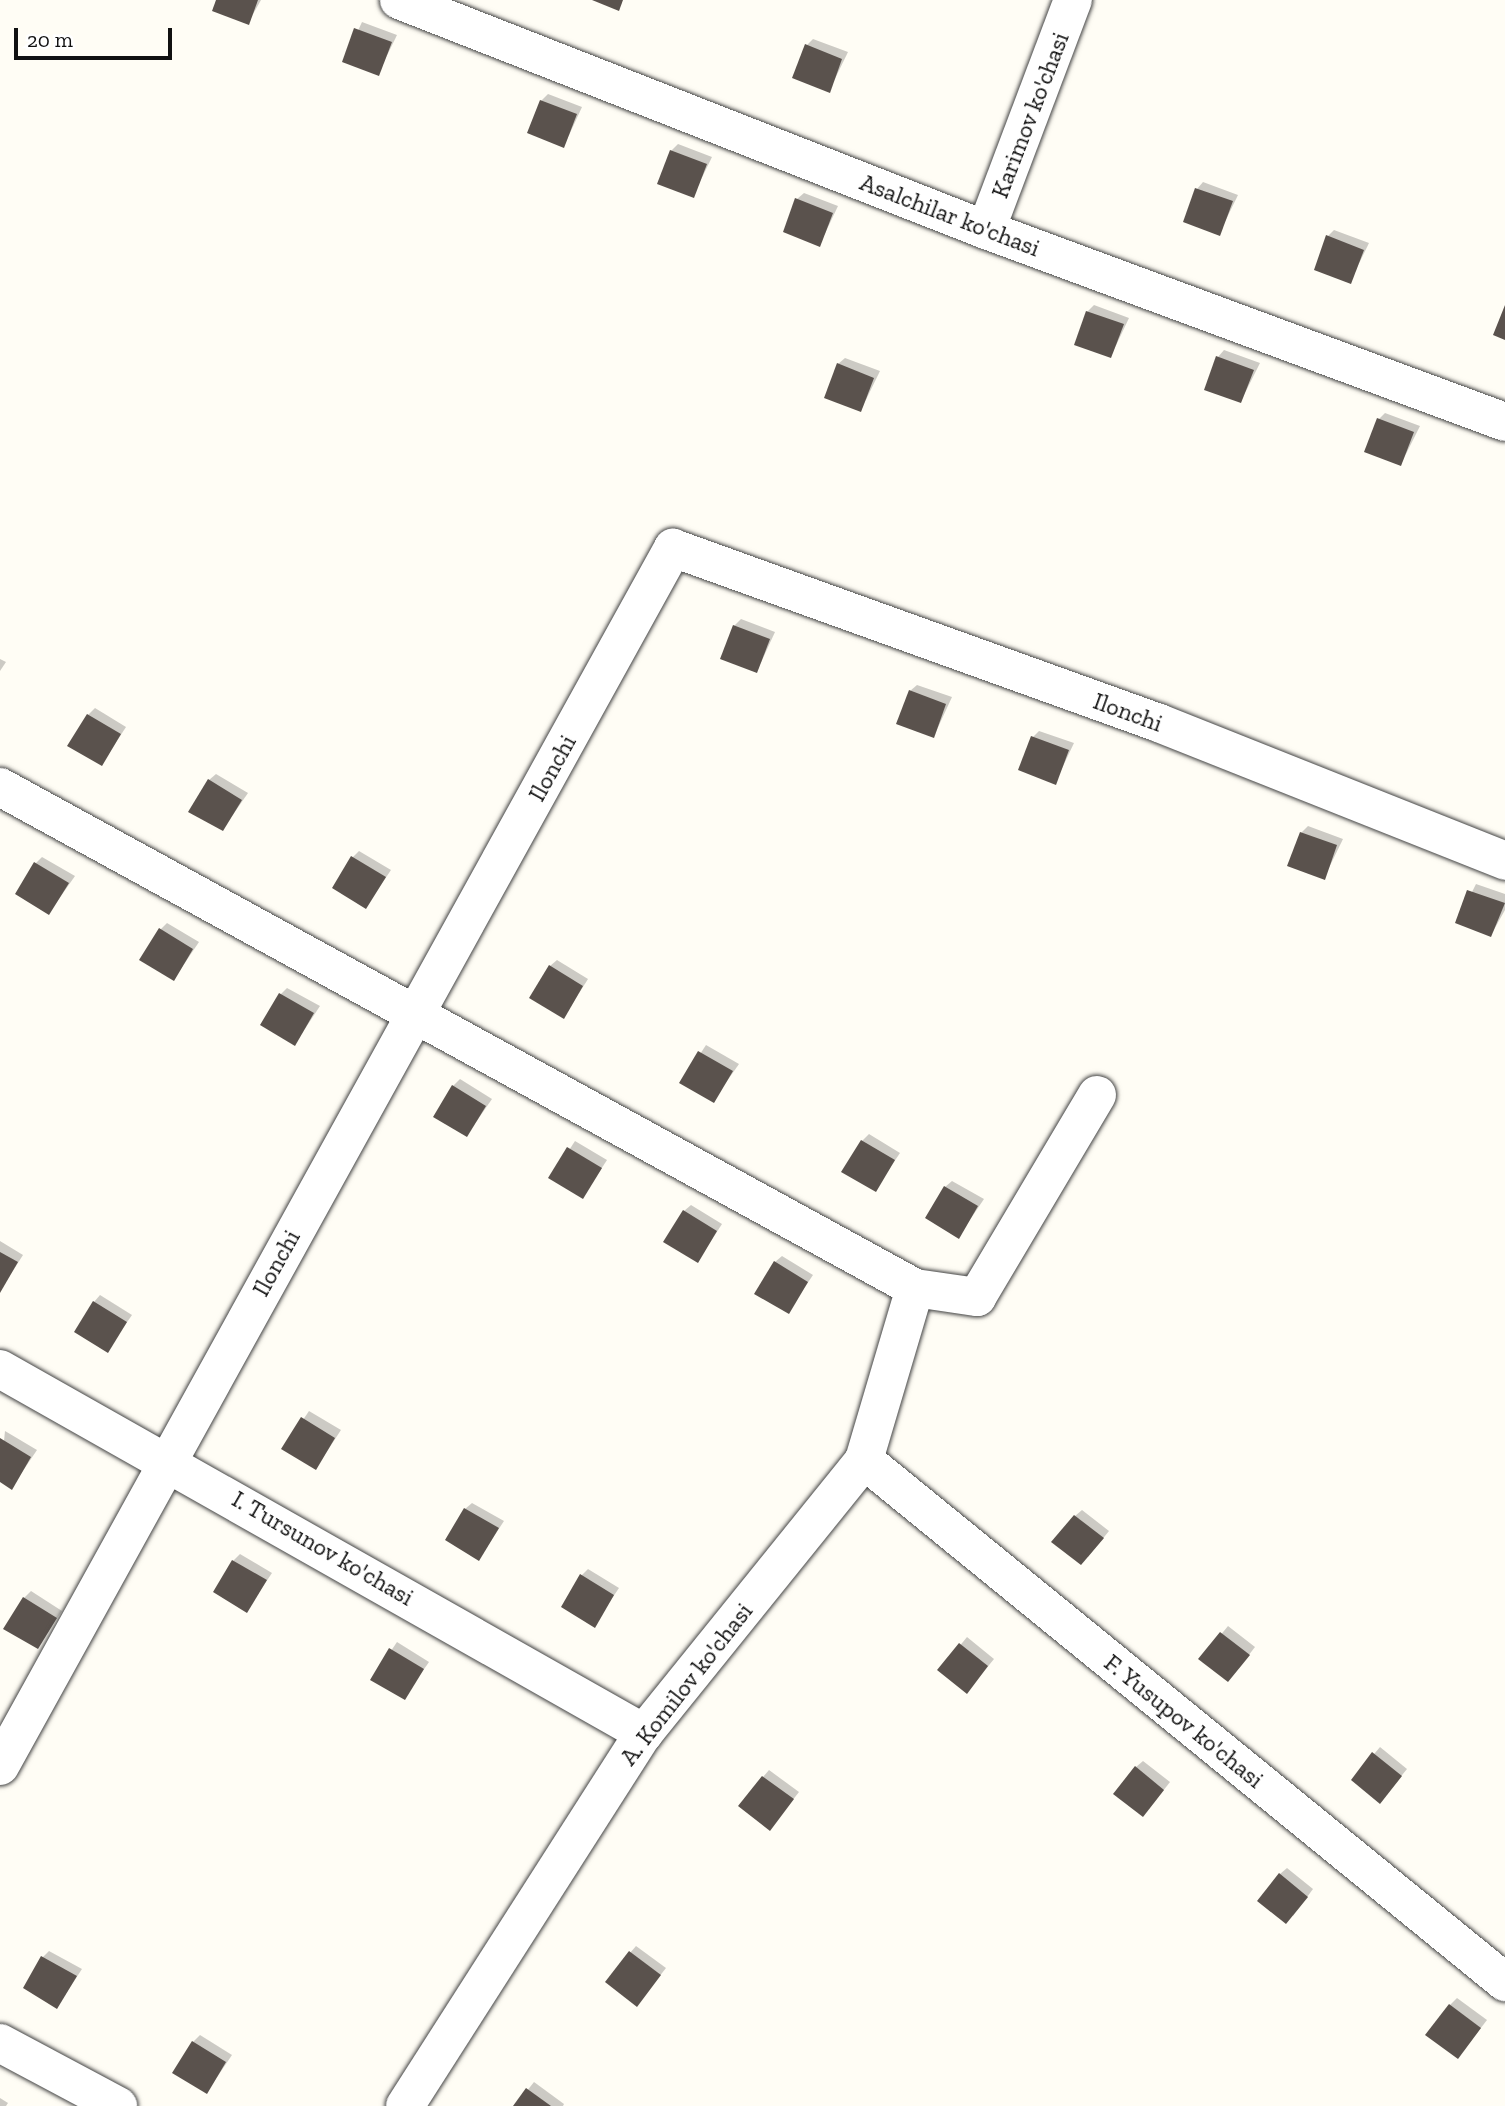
<!DOCTYPE html>
<style>
body{margin:0}
#map{position:relative;width:1505px;height:2106px;overflow:hidden;background:#fffdf5;font-family:"Zilla Slab",serif}
div>[style]{position:absolute}
.shadow>*{inset:0;background:#0003}
.building>*{inset:0;background:#5a524d}
.roads{filter:drop-shadow(0 0 2px #444) drop-shadow(0 0 2px #444)}
.street>*{height:38px;margin:-19px;padding:0 19px;transform-origin:19px;border-radius:19px;background:#fff}
span{translate:-50% -50%;white-space:nowrap;text-align:center;line-height:1.15;-webkit-text-stroke:7px #fff;paint-order:stroke}
.street-label{font-size:24px;color:#111}
.scale{position:absolute;left:14px;top:28px;width:158px;height:32px;box-sizing:border-box;border:4px solid #111;border-top:0;padding-left:9px;font-size:21px;line-height:24px;white-space:nowrap;color:#111;-webkit-text-stroke:5px #fff;paint-order:stroke}
</style>
<div id="map">
<div class="shadow">
<i style="clip-path:polygon(218px 0,261px 0,248px 23px)"></i>
<i style="clip-path:polygon(362px 22px,397px 35px,378px 74px,344px 61px)"></i>
<i style="clip-path:polygon(813px 39px,848px 52px,829px 91px,807px 45px)"></i>
<i style="clip-path:polygon(548px 94px,582px 107px,564px 146px,541px 101px)"></i>
<i style="clip-path:polygon(678px 144px,712px 157px,693px 196px,671px 151px)"></i>
<i style="clip-path:polygon(1203px 182px,1238px 195px,1219px 234px,1197px 189px)"></i>
<i style="clip-path:polygon(804px 193px,838px 206px,820px 244px,797px 199px)"></i>
<i style="clip-path:polygon(1334px 230px,1369px 243px,1350px 282px,1328px 236px)"></i>
<i style="clip-path:polygon(1094px 305px,1129px 318px,1111px 356px,1087px 312px)"></i>
<i style="clip-path:polygon(1224px 350px,1260px 363px,1241px 401px,1218px 357px)"></i>
<i style="clip-path:polygon(845px 358px,880px 371px,861px 410px,838px 364px)"></i>
<i style="clip-path:polygon(1385px 413px,1420px 426px,1401px 464px,1379px 419px)"></i>
<i style="clip-path:polygon(741px 619px,775px 632px,757px 671px,734px 626px)"></i>
<i style="clip-path:polygon(0 659px,6px 662px,0 671px)"></i>
<i style="clip-path:polygon(917px 685px,952px 697px,934px 736px,910px 691px)"></i>
<i style="clip-path:polygon(95px 708px,126px 727px,102px 764px,88px 715px)"></i>
<i style="clip-path:polygon(1039px 731px,1074px 743px,1055px 783px,1033px 737px)"></i>
<i style="clip-path:polygon(216px 774px,248px 793px,223px 829px,209px 780px)"></i>
<i style="clip-path:polygon(1308px 826px,1343px 839px,1324px 878px,1301px 833px)"></i>
<i style="clip-path:polygon(359px 851px,391px 870px,366px 907px,353px 857px)"></i>
<i style="clip-path:polygon(42px 857px,75px 876px,49px 913px,36px 863px)"></i>
<i style="clip-path:polygon(1476px 884px,1505px 894px,1505px 910px,1491px 935px,1457px 922px)"></i>
<i style="clip-path:polygon(167px 923px,199px 942px,174px 979px,161px 929px)"></i>
<i style="clip-path:polygon(557px 960px,588px 979px,564px 1017px,550px 966px)"></i>
<i style="clip-path:polygon(287px 988px,320px 1006px,295px 1044px,281px 994px)"></i>
<i style="clip-path:polygon(706px 1045px,739px 1064px,713px 1101px,682px 1082px)"></i>
<i style="clip-path:polygon(460px 1079px,492px 1099px,467px 1135px,453px 1086px)"></i>
<i style="clip-path:polygon(869px 1134px,900px 1153px,875px 1190px,862px 1141px)"></i>
<i style="clip-path:polygon(575px 1141px,607px 1160px,583px 1197px,551px 1178px)"></i>
<i style="clip-path:polygon(952px 1181px,984px 1199px,959px 1236px,945px 1187px)"></i>
<i style="clip-path:polygon(691px 1205px,722px 1224px,698px 1261px,684px 1211px)"></i>
<i style="clip-path:polygon(0 1241px,23px 1255px,0 1291px)"></i>
<i style="clip-path:polygon(782px 1256px,813px 1275px,788px 1312px,775px 1262px)"></i>
<i style="clip-path:polygon(100px 1295px,132px 1315px,107px 1351px,94px 1302px)"></i>
<i style="clip-path:polygon(309px 1411px,341px 1430px,316px 1468px,284px 1448px)"></i>
<i style="clip-path:polygon(5px 1431px,37px 1450px,12px 1487px,0 1480px)"></i>
<i style="clip-path:polygon(472px 1503px,504px 1521px,479px 1559px,465px 1509px)"></i>
<i style="clip-path:polygon(1082px 1510px,1109px 1531px,1088px 1557px,1075px 1516px)"></i>
<i style="clip-path:polygon(240px 1554px,272px 1573px,247px 1610px,233px 1561px)"></i>
<i style="clip-path:polygon(588px 1569px,619px 1588px,594px 1625px,581px 1576px)"></i>
<i style="clip-path:polygon(31px 1591px,62px 1611px,37px 1647px,24px 1598px)"></i>
<i style="clip-path:polygon(1228px 1626px,1255px 1647px,1235px 1673px,1201px 1659px)"></i>
<i style="clip-path:polygon(967px 1637px,994px 1659px,973px 1685px,940px 1670px)"></i>
<i style="clip-path:polygon(397px 1642px,429px 1662px,404px 1698px,372px 1679px)"></i>
<i style="clip-path:polygon(1380px 1747px,1407px 1769px,1386px 1795px,1353px 1779px)"></i>
<i style="clip-path:polygon(1143px 1761px,1170px 1782px,1149px 1809px,1136px 1767px)"></i>
<i style="clip-path:polygon(769px 1770px,799px 1792px,770px 1829px,763px 1777px)"></i>
<i style="clip-path:polygon(1287px 1868px,1313px 1889px,1293px 1916px,1280px 1874px)"></i>
<i style="clip-path:polygon(636px 1946px,666px 1968px,637px 2005px,630px 1953px)"></i>
<i style="clip-path:polygon(49px 1951px,82px 1969px,57px 2007px,43px 1957px)"></i>
<i style="clip-path:polygon(1457px 1998px,1487px 2020px,1464px 2050px,1450px 2005px)"></i>
<i style="clip-path:polygon(200px 2035px,232px 2055px,207px 2092px,193px 2042px)"></i>
<i style="clip-path:polygon(534px 2082px,564px 2104px,563px 2106px,515px 2106px)"></i>
<i style="clip-path:polygon(0 2098px,8px 2103px,6px 2106px,0 2106px)"></i>
</div>
<div class="building">
<i style="clip-path:polygon(216px 0,258px 0,249px 25px,212px 11px)"></i>
<i style="clip-path:polygon(592px 0,623px 0,619px 11px)"></i>
<i style="clip-path:polygon(354px 28px,392px 42px,379px 76px,342px 62px)"></i>
<i style="clip-path:polygon(805px 44px,842px 59px,830px 93px,792px 78px)"></i>
<i style="clip-path:polygon(540px 100px,577px 114px,564px 148px,527px 133px)"></i>
<i style="clip-path:polygon(670px 150px,707px 164px,694px 198px,657px 184px)"></i>
<i style="clip-path:polygon(1195px 188px,1233px 201px,1220px 236px,1183px 222px)"></i>
<i style="clip-path:polygon(795px 198px,833px 213px,820px 247px,783px 232px)"></i>
<i style="clip-path:polygon(1326px 235px,1364px 250px,1351px 284px,1314px 270px)"></i>
<i style="clip-path:polygon(1505px 305px,1505px 340px,1493px 335px)"></i>
<i style="clip-path:polygon(1086px 311px,1124px 324px,1111px 358px,1074px 345px)"></i>
<i style="clip-path:polygon(1216px 356px,1254px 370px,1241px 403px,1204px 390px)"></i>
<i style="clip-path:polygon(837px 363px,874px 378px,861px 412px,824px 398px)"></i>
<i style="clip-path:polygon(1377px 418px,1414px 432px,1401px 466px,1364px 452px)"></i>
<i style="clip-path:polygon(733px 625px,770px 639px,757px 673px,720px 659px)"></i>
<i style="clip-path:polygon(909px 690px,946px 704px,934px 738px,896px 724px)"></i>
<i style="clip-path:polygon(87px 714px,121px 734px,102px 766px,67px 746px)"></i>
<i style="clip-path:polygon(1031px 736px,1069px 750px,1056px 785px,1018px 770px)"></i>
<i style="clip-path:polygon(208px 779px,242px 800px,223px 831px,188px 812px)"></i>
<i style="clip-path:polygon(1300px 832px,1337px 845px,1325px 880px,1287px 866px)"></i>
<i style="clip-path:polygon(351px 856px,386px 877px,366px 909px,332px 888px)"></i>
<i style="clip-path:polygon(34px 862px,69px 883px,49px 915px,15px 894px)"></i>
<i style="clip-path:polygon(1467px 890px,1505px 903px,1491px 937px,1455px 923px)"></i>
<i style="clip-path:polygon(159px 928px,193px 949px,174px 981px,139px 960px)"></i>
<i style="clip-path:polygon(549px 965px,583px 986px,564px 1019px,529px 998px)"></i>
<i style="clip-path:polygon(279px 993px,314px 1013px,295px 1046px,260px 1025px)"></i>
<i style="clip-path:polygon(698px 1051px,733px 1071px,714px 1103px,679px 1083px)"></i>
<i style="clip-path:polygon(452px 1085px,486px 1106px,467px 1137px,433px 1117px)"></i>
<i style="clip-path:polygon(861px 1140px,895px 1160px,876px 1192px,841px 1172px)"></i>
<i style="clip-path:polygon(567px 1147px,602px 1168px,583px 1199px,548px 1178px)"></i>
<i style="clip-path:polygon(944px 1186px,978px 1206px,959px 1239px,925px 1218px)"></i>
<i style="clip-path:polygon(683px 1210px,717px 1231px,698px 1263px,663px 1242px)"></i>
<i style="clip-path:polygon(0 1252px,18px 1262px,0 1293px)"></i>
<i style="clip-path:polygon(774px 1261px,808px 1282px,789px 1314px,754px 1294px)"></i>
<i style="clip-path:polygon(93px 1301px,127px 1322px,108px 1353px,74px 1332px)"></i>
<i style="clip-path:polygon(301px 1417px,335px 1438px,316px 1470px,281px 1449px)"></i>
<i style="clip-path:polygon(0 1438px,31px 1457px,12px 1490px,0 1482px)"></i>
<i style="clip-path:polygon(464px 1508px,499px 1528px,479px 1561px,445px 1540px)"></i>
<i style="clip-path:polygon(1074px 1515px,1104px 1538px,1081px 1565px,1051px 1542px)"></i>
<i style="clip-path:polygon(232px 1560px,267px 1580px,247px 1613px,213px 1592px)"></i>
<i style="clip-path:polygon(580px 1574px,614px 1595px,595px 1628px,561px 1607px)"></i>
<i style="clip-path:polygon(23px 1597px,57px 1618px,38px 1649px,3px 1629px)"></i>
<i style="clip-path:polygon(1220px 1632px,1250px 1655px,1228px 1682px,1198px 1659px)"></i>
<i style="clip-path:polygon(959px 1643px,988px 1666px,967px 1694px,937px 1670px)"></i>
<i style="clip-path:polygon(389px 1648px,424px 1669px,405px 1700px,370px 1680px)"></i>
<i style="clip-path:polygon(1372px 1752px,1402px 1776px,1380px 1804px,1351px 1780px)"></i>
<i style="clip-path:polygon(1135px 1766px,1164px 1790px,1143px 1817px,1113px 1794px)"></i>
<i style="clip-path:polygon(762px 1776px,794px 1799px,770px 1831px,738px 1806px)"></i>
<i style="clip-path:polygon(1279px 1873px,1308px 1897px,1286px 1924px,1257px 1901px)"></i>
<i style="clip-path:polygon(629px 1951px,661px 1975px,637px 2007px,605px 1982px)"></i>
<i style="clip-path:polygon(41px 1956px,77px 1976px,57px 2009px,23px 1988px)"></i>
<i style="clip-path:polygon(1449px 2004px,1481px 2028px,1458px 2059px,1425px 2035px)"></i>
<i style="clip-path:polygon(192px 2041px,226px 2062px,207px 2094px,172px 2073px)"></i>
<i style="clip-path:polygon(526px 2088px,551px 2106px,513px 2106px)"></i>
</div>
<div class="roads">
<div class="street">
<i style="left:399px;top:0;width:630px;rotate:21.4deg"></i>
<i style="left:986px;top:230px;width:553px;rotate:20.3deg"></i>
<i style="left:986px;top:230px;width:246px;rotate:-69.3deg"></i>
<i style="left:0;top:787px;width:1043px;rotate:28.7deg"></i>
<i style="left:915px;top:1288px;width:63px;rotate:8.3deg"></i>
<i style="left:977px;top:1297px;width:235px;rotate:-59.3deg"></i>
<i style="left:0;top:1369px;width:740px;rotate:29.48deg"></i>
<i style="left:864px;top:1460px;width:827px;rotate:39.16deg"></i>
<i style="left:0;top:1766px;width:1392px;rotate:-61.08deg"></i>
<i style="left:673px;top:548px;width:517px;rotate:19.8deg"></i>
<i style="left:1159px;top:723px;width:373px;rotate:21.7deg"></i>
<i style="left:0;top:2043px;width:134px;rotate:28.1deg"></i>
<i style="left:405px;top:2106px;width:443px;rotate:-57.4deg"></i>
<i style="left:644px;top:1733px;width:351px;rotate:-51.1deg"></i>
<i style="left:864px;top:1460px;width:179px;rotate:-73.5deg"></i>
</div>
</div>
<div class="street-label">
<span style="left:1030px;top:115px;rotate:-69deg">Karimov ko'chasi</span>
<span style="left:950px;top:215px;rotate:21deg">Asalchilar ko'chasi</span>
<span style="left:1128px;top:712px;rotate:20deg">Ilonchi</span>
<span style="left:552px;top:768px;rotate:-61deg">Ilonchi</span>
<span style="left:276px;top:1263px;rotate:-61deg">Ilonchi</span>
<span style="left:323px;top:1548px;rotate:30deg">I. Tursunov ko'chasi</span>
<span style="left:686px;top:1684px;rotate:-52deg">A. Komilov ko'chasi</span>
<span style="left:1184px;top:1721px;rotate:39deg">F. Yusupov ko'chasi</span>
</div>
<div class="scale">20 m</div>
</div>
